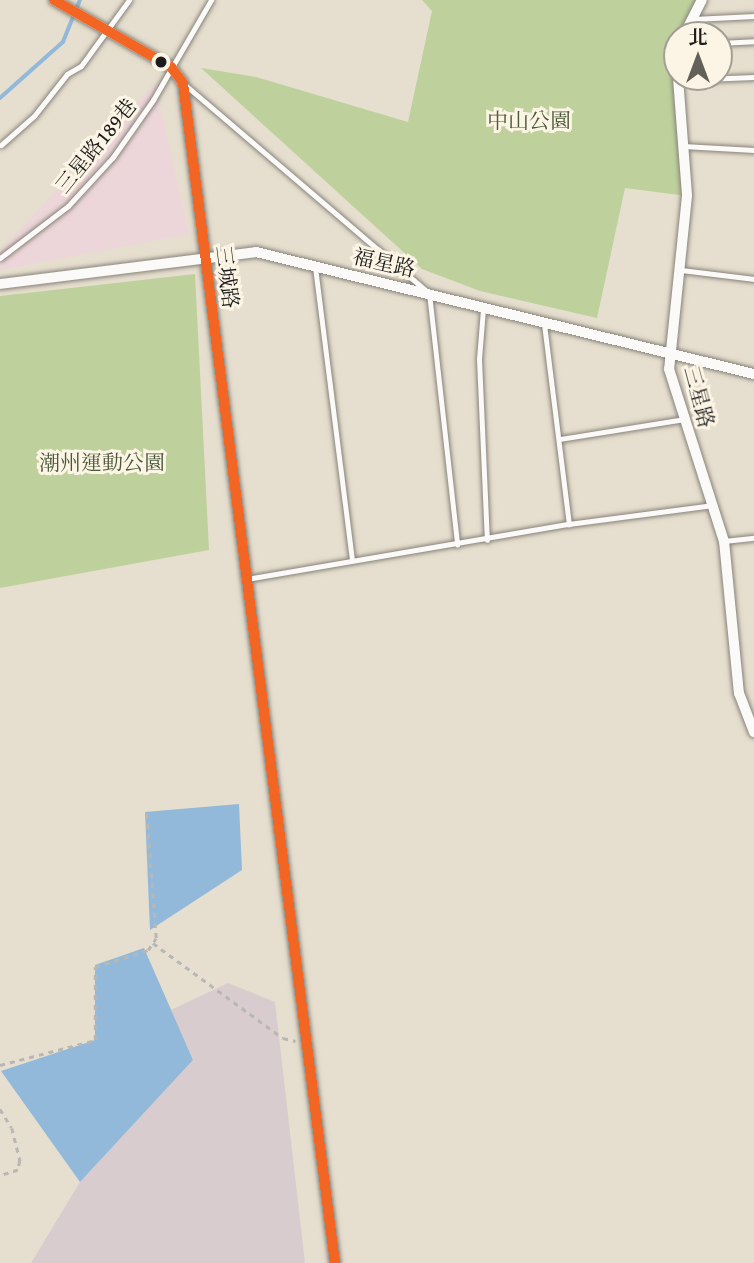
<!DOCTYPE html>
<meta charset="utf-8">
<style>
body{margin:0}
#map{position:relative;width:754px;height:1263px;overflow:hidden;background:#e6dece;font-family:"Gentium Book Plus","Noto Serif TC",serif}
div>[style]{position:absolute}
.built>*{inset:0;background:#edd6d9}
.industrial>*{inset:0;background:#d9cccf}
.green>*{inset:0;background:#bed19c}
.water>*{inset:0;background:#92b9da}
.stream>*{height:3.5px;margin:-1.75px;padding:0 1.75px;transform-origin:1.75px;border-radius:1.75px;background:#92b9da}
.path>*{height:2.5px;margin-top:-1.25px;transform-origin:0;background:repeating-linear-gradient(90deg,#b8b7b4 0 5px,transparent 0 10px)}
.roads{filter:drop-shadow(0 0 2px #87837b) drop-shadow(0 0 2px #87837b)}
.service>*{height:5px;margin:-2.5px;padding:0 2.5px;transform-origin:2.5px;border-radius:2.5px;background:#fbfaf8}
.minor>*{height:10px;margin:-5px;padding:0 5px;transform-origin:5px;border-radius:5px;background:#fbfaf8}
.bus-1>*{height:10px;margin:-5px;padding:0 5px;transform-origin:5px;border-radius:5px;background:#f26522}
.dots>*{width:19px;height:19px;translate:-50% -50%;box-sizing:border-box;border:4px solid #fcf5e5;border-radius:50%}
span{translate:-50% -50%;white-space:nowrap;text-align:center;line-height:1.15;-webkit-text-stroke:6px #fcf5e5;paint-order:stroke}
.park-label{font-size:21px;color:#4a583a}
.street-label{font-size:21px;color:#1c1c1c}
.north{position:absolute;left:663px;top:21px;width:70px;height:70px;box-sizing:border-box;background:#fcf5e5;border:2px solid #a29e95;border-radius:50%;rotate:0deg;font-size:19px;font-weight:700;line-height:28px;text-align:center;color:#1c1c1c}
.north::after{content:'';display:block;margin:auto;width:24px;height:32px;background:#63605a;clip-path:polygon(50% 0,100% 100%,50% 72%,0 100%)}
</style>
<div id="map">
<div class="built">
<i style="clip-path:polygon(155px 84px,189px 234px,0 270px,0 251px)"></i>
</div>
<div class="industrial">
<i style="clip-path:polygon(228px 983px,275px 1002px,305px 1263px,31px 1263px,80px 1182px,193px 1060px,171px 1010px)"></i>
</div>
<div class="green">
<i style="clip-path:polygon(422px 0,702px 0,684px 35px,677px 35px,687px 196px,625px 188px,597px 318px,480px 291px,422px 269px,201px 68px,256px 77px,408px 122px,432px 11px)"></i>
<i style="clip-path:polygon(195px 274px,209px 550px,0 588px,0 296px)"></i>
</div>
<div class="water">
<i style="clip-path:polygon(239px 804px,242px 870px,150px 930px,145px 812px)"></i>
<i style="clip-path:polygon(144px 948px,193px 1060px,80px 1182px,1px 1071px,95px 1040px,95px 965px)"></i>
</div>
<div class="stream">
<i style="left:0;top:98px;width:84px;rotate:-41.6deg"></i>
<i style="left:63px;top:42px;width:45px;rotate:-68deg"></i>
</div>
<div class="path">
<i style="left:153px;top:943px;width:161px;rotate:36.2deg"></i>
<i style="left:283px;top:1038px;width:13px;rotate:13deg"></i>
<i style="left:0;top:1065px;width:98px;rotate:-14.7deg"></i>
<i style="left:95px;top:1040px;width:73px;rotate:-90deg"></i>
<i style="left:95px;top:967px;width:56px;rotate:-17.8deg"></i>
<i style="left:148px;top:950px;width:14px;rotate:-56deg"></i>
<i style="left:156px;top:938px;width:129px;rotate:-94.4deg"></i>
<i style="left:0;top:1109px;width:22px;rotate:58deg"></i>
<i style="left:12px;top:1128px;width:34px;rotate:76deg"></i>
<i style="left:20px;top:1161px;width:9px;rotate:103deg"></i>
<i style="left:18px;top:1170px;width:19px;rotate:162deg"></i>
</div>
<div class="roads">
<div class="service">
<i style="left:693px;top:19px;width:61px;rotate:-2.8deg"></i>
<i style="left:719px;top:43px;width:35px;rotate:-3deg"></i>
<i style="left:679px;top:80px;width:75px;rotate:-2.3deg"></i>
<i style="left:184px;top:84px;width:322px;rotate:40.5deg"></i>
<i style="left:429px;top:293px;width:253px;rotate:83.6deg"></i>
<i style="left:1px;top:145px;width:44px;rotate:-41.3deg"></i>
<i style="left:34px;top:116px;width:53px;rotate:-51.8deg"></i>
<i style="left:67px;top:74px;width:16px;rotate:-30deg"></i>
<i style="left:81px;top:66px;width:82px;rotate:-54deg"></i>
<i style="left:683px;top:146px;width:71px;rotate:3.2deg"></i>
<i style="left:0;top:258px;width:86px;rotate:-37.4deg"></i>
<i style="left:68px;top:206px;width:67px;rotate:-47.4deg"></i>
<i style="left:113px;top:157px;width:70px;rotate:-54.9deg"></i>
<i style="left:153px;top:100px;width:116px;rotate:-59.9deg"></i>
<i style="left:315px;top:267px;width:295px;rotate:82.8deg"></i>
<i style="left:681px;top:270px;width:74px;rotate:7deg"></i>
<i style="left:483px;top:309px;width:50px;rotate:94.6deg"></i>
<i style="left:479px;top:359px;width:181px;rotate:87.5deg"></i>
<i style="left:544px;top:324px;width:202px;rotate:82.9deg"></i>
<i style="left:560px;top:439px;width:127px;rotate:-9.1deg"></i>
<i style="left:724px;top:541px;width:30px;rotate:-6deg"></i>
<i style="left:246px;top:579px;width:328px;rotate:-9.7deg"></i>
<i style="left:569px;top:524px;width:145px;rotate:-7.5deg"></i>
</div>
<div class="minor">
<i style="left:54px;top:0;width:135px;rotate:29.8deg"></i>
<i style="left:171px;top:67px;width:20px;rotate:53deg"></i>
<i style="left:183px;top:83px;width:1190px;rotate:82.66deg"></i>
<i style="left:684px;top:35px;width:39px;rotate:-63deg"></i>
<i style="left:677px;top:65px;width:131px;rotate:85.6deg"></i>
<i style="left:687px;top:196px;width:174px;rotate:95.9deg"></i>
<i style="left:669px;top:369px;width:181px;rotate:72.3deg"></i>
<i style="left:724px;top:541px;width:153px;rotate:84.4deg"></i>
<i style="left:739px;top:693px;width:42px;rotate:69deg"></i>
<i style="left:0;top:284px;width:258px;rotate:-7.1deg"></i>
<i style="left:256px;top:252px;width:513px;rotate:13.77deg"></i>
</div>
</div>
<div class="bus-1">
<i style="left:54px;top:0;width:135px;rotate:29.8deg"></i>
<i style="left:171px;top:67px;width:20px;rotate:53deg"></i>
<i style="left:183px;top:83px;width:1190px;rotate:82.66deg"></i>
</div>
<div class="dots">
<i style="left:161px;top:62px;background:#1c1c1c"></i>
</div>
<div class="park-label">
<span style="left:529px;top:121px">中山公園</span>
<span style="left:102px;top:463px">潮州運動公園</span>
</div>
<div class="street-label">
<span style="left:96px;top:146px;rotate:-51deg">三星路189巷</span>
<span style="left:384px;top:263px;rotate:13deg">福星路</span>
<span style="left:227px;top:277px;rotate:83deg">三城路</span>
<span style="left:699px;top:397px;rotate:75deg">三星路</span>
</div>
<div class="north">北</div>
</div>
